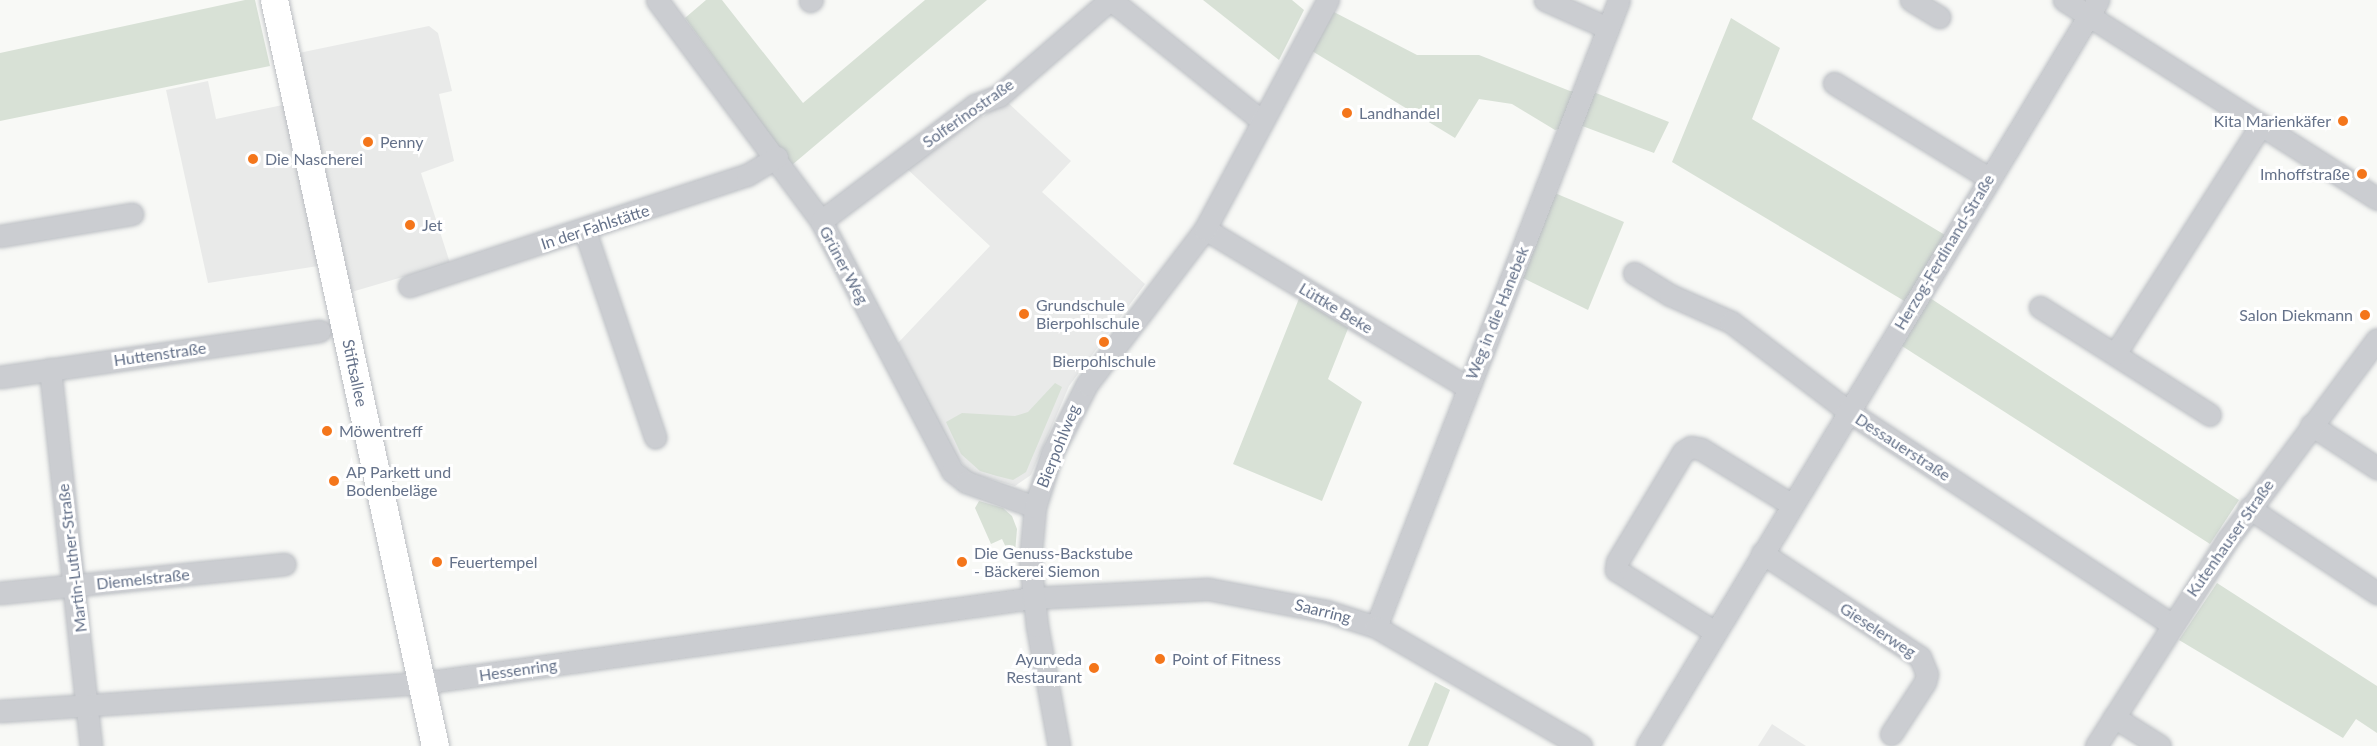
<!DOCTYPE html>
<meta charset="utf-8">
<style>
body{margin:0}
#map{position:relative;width:2377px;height:746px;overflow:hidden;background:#f8f9f6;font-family:Lato,sans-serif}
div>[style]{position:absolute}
.built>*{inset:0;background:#e9eae9}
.green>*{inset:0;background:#d8e1d6}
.roads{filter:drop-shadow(0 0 2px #bbbec3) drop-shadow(0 0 2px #bbbec3)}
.minor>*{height:21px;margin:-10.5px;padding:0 10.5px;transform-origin:10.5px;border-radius:10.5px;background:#cbcdd1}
.major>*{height:27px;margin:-13.5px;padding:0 13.5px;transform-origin:13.5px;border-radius:13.5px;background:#fff}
.dots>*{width:16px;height:16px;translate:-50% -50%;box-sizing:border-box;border:3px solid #fff;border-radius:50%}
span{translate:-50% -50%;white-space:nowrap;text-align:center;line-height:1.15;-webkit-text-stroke:6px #fff;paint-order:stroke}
.street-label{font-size:16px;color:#65728a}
.poi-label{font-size:16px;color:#65728a}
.left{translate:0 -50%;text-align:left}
.right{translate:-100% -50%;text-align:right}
</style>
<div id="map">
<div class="built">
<i style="clip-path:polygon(429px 26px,438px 33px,452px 91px,439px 94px,454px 161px,421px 173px,450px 263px,338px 296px,331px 264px,208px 283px,166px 90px,208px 81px,216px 119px,297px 102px,289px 55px)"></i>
<i style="clip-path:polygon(1005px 100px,1071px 161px,1042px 192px,1145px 284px,1069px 386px,1031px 475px,1015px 486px,970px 473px,956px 456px,898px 343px,990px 246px,905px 167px,976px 111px,983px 117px)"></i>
<i style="clip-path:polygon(1772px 724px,1806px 746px,1758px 746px)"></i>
</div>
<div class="green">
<i style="clip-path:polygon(245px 0,255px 0,270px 66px,0 121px,0 53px)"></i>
<i style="clip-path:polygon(706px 0,722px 0,803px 103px,925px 0,987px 0,792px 165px,685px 18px)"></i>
<i style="clip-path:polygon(1203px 0,1292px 0,1304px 10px,1279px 60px)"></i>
<i style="clip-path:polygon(1332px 11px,1417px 55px,1479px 55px,1570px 91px,1591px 91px,1669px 122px,1654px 153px,1577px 124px,1555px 130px,1512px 104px,1479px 99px,1455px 138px,1312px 51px)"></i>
<i style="clip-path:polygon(1731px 18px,1780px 48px,1752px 119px,1945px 235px,1906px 302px,1672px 162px)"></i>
<i style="clip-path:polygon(1550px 191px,1624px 222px,1588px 310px,1517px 275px)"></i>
<i style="clip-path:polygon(1302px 291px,1351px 321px,1328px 379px,1362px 402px,1322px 501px,1233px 464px)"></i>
<i style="clip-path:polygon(1930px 298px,2239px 500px,2210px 544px,1902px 346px)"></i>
<i style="clip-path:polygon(1055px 383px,1062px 387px,1026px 472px,1013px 480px,997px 476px,980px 471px,961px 454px,946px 422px,962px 413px,1015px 416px,1028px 412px)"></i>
<i style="clip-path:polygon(979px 501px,1003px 508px,1012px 516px,1017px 529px,1015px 553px,1011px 558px,1002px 539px,991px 544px,975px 508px)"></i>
<i style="clip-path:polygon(2217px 583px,2377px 686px,2377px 733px,2356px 719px,2343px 738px,2179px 640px)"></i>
<i style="clip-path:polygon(1435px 682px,1450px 690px,1428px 746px,1408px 746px)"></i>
</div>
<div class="roads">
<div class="minor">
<i style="left:657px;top:0;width:275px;rotate:53.4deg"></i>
<i style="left:821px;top:221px;width:282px;rotate:62.3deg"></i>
<i style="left:952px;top:471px;width:18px;rotate:38deg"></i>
<i style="left:966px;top:482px;width:73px;rotate:19.9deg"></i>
<i style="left:1111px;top:0;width:193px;rotate:38.7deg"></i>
<i style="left:1545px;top:0;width:69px;rotate:24deg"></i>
<i style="left:1911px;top:0;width:33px;rotate:31deg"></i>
<i style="left:2064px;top:0;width:371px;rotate:32.4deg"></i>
<i style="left:810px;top:1px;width:2px;rotate:-27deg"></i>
<i style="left:1834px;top:83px;width:182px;rotate:31.5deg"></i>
<i style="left:821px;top:221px;width:193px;rotate:-37deg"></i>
<i style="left:975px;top:105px;width:26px;rotate:-21deg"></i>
<i style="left:999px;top:96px;width:147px;rotate:-40.9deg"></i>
<i style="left:1205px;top:229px;width:306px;rotate:31.1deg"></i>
<i style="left:585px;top:231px;width:218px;rotate:71.2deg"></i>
<i style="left:0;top:236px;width:134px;rotate:-9.5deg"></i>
<i style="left:1634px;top:273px;width:42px;rotate:31.4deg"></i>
<i style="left:1670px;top:295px;width:67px;rotate:23.9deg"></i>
<i style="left:1731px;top:322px;width:147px;rotate:37.3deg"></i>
<i style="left:1848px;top:411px;width:387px;rotate:33.4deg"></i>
<i style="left:409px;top:286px;width:356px;rotate:-18.2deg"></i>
<i style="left:747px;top:175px;width:35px;rotate:-31deg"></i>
<i style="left:2040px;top:307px;width:201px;rotate:32.4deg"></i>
<i style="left:2115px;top:354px;width:272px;rotate:-57.5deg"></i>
<i style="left:50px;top:369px;width:379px;rotate:83.8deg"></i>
<i style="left:0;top:377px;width:323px;rotate:-8.2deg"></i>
<i style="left:2311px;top:425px;width:79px;rotate:33.1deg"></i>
<i style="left:2249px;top:508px;width:154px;rotate:33.6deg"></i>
<i style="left:1762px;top:553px;width:189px;rotate:33.4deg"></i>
<i style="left:1920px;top:657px;width:18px;rotate:68deg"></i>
<i style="left:1927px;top:674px;width:8px;rotate:104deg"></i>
<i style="left:1925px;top:682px;width:62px;rotate:123.2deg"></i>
<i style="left:0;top:593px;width:286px;rotate:-5.8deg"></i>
<i style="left:1376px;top:627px;width:672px;rotate:-68.82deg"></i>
<i style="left:1715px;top:632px;width:117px;rotate:-147.9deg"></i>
<i style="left:1616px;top:570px;width:8px;rotate:-83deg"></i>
<i style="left:1617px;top:562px;width:128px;rotate:-59deg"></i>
<i style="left:1683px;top:452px;width:9px;rotate:-32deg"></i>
<i style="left:1691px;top:447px;width:10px;rotate:11deg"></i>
<i style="left:1701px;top:449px;width:107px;rotate:31.6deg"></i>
<i style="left:0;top:711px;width:423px;rotate:-3.8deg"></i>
<i style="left:422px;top:683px;width:616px;rotate:-7.93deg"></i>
<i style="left:1032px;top:598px;width:176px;rotate:-2.9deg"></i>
<i style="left:1208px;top:589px;width:120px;rotate:10.6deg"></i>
<i style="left:1326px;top:611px;width:52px;rotate:17.7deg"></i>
<i style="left:1376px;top:627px;width:237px;rotate:30.1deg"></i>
<i style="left:2114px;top:717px;width:54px;rotate:32.2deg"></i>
<i style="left:1059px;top:746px;width:122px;rotate:-100.4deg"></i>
<i style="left:1037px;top:626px;width:66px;rotate:-96.1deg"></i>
<i style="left:1030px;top:560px;width:53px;rotate:-84.6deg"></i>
<i style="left:1035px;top:507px;width:57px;rotate:-72.5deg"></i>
<i style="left:1052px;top:453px;width:77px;rotate:-63.1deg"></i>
<i style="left:1087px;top:384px;width:195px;rotate:-52.7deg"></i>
<i style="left:1205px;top:229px;width:260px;rotate:-61.8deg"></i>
<i style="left:1647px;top:746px;width:872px;rotate:-58.84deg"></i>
<i style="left:2096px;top:746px;width:246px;rotate:-57.5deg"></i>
<i style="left:2228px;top:539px;width:249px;rotate:-53.3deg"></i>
</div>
<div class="major">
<i style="left:274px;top:0;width:763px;rotate:77.82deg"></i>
</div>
</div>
<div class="dots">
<i style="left:1347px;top:113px;background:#f4761b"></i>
<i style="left:2343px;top:121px;background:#f4761b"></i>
<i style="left:368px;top:142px;background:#f4761b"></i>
<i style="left:253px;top:159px;background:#f4761b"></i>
<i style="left:2362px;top:174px;background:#f4761b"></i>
<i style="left:410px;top:225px;background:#f4761b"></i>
<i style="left:1024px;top:314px;background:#f4761b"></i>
<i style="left:2365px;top:315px;background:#f4761b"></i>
<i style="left:1104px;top:342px;background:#f4761b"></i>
<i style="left:327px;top:431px;background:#f4761b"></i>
<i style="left:334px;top:481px;background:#f4761b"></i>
<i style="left:437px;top:562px;background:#f4761b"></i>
<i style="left:962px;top:562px;background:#f4761b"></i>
<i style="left:1160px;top:659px;background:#f4761b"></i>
<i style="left:1094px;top:668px;background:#f4761b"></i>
</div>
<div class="street-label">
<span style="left:968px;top:113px;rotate:-35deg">Solferinostraße</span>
<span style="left:595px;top:227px;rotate:-18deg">In der Fahlstätte</span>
<span style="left:1944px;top:252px;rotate:-59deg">Herzog-Ferdinand-Straße</span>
<span style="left:844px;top:265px;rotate:62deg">Grüner Weg</span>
<span style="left:1336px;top:308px;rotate:31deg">Lüttke Beke</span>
<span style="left:1497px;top:313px;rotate:-68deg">Weg in die Hanebek</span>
<span style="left:160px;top:354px;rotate:-8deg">Huttenstraße</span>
<span style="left:355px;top:373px;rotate:78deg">Stiftsallee</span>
<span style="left:1058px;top:446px;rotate:-68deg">Bierpohlweg</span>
<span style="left:1903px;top:447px;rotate:33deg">Dessauerstraße</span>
<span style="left:2230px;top:538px;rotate:-55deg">Kutenhauser Straße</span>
<span style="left:72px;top:558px;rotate:-97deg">Martin-Luther-Straße</span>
<span style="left:143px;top:579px;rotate:-6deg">Diemelstraße</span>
<span style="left:1323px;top:611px;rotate:14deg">Saarring</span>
<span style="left:1878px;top:630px;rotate:33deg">Gieselerweg</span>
<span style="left:518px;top:670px;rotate:-8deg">Hessenring</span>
</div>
<div class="poi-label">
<span class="left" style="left:1359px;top:113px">Landhandel</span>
<span class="right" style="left:2331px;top:121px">Kita Marienkäfer</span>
<span class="left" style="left:380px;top:142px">Penny</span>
<span class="left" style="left:265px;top:159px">Die Nascherei</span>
<span class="right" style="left:2350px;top:174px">Imhoffstraße</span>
<span class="left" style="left:422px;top:225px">Jet</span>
<span class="left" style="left:1036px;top:314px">Grundschule<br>Bierpohlschule</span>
<span class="right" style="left:2353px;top:315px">Salon Diekmann</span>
<span style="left:1104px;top:361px">Bierpohlschule</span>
<span class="left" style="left:339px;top:431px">Möwentreff</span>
<span class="left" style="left:346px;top:481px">AP Parkett und<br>Bodenbeläge</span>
<span class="left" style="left:974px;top:562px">Die Genuss-Backstube<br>- Bäckerei Siemon</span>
<span class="left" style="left:449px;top:562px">Feuertempel</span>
<span class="right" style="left:1082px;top:668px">Ayurveda<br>Restaurant</span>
<span class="left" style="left:1172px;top:659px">Point of Fitness</span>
</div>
</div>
